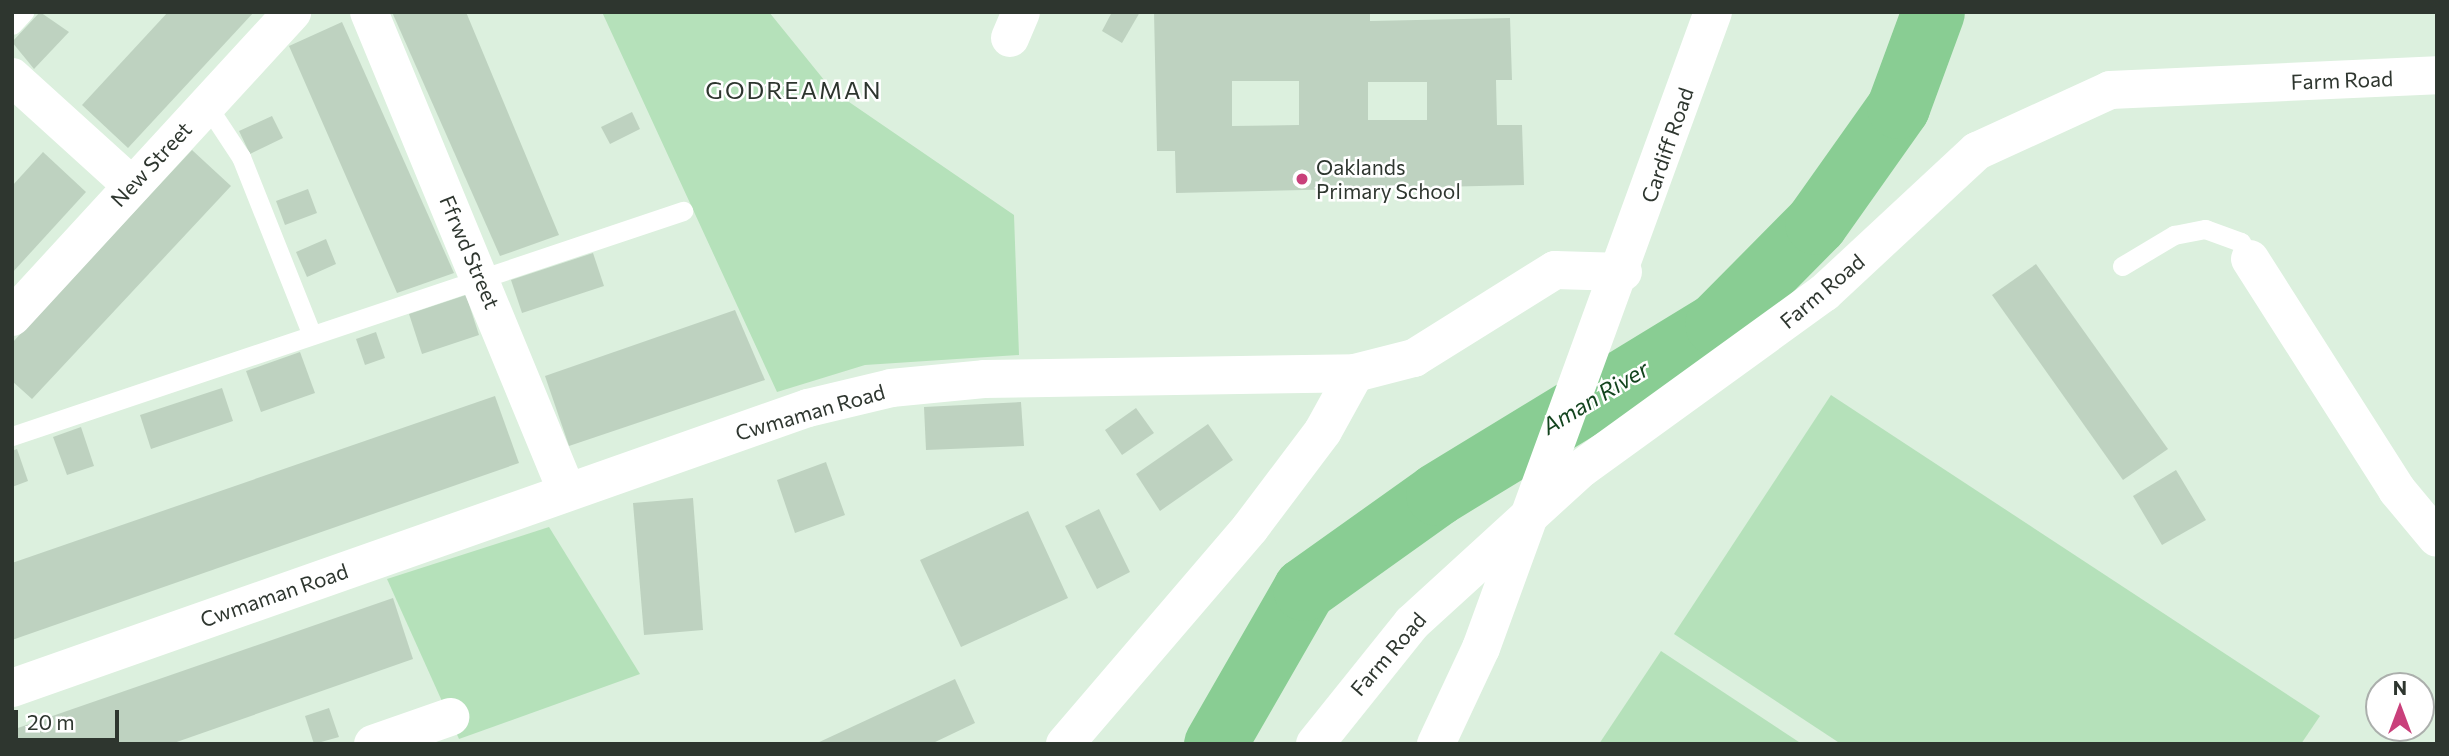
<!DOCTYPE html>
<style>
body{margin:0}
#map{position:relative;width:2449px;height:756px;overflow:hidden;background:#dcf0de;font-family:Commissioner,sans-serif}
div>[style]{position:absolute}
.green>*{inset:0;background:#b5e1ba}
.river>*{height:63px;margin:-31.5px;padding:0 31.5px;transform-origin:31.5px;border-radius:31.5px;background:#89cd93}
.building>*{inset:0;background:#bed2c0}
.lane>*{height:19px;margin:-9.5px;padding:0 9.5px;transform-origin:9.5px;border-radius:9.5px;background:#fff}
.street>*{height:38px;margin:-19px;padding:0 19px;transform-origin:19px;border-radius:19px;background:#fff}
.secondary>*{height:38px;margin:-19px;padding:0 19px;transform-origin:19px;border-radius:19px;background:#fff}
.dots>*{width:19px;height:19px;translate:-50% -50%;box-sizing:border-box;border:4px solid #fff;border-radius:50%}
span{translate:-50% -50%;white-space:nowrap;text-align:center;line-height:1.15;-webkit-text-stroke:5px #fff;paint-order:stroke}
.street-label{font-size:21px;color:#2e362f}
.poi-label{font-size:21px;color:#2e362f}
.left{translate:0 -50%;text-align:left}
.water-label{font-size:23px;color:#13441e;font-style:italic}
.quarter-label{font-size:24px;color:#2e362f;letter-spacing:2px}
.frame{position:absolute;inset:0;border:14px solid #2e362f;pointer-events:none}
.north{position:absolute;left:2365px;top:672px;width:70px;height:70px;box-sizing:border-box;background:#fff;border:2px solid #abafac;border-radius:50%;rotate:0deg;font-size:19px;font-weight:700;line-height:28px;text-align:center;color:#2e362f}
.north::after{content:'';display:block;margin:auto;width:24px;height:32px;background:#c9407b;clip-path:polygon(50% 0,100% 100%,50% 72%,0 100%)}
.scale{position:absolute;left:14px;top:710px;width:105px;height:32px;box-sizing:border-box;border:4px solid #2e362f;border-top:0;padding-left:9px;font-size:21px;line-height:24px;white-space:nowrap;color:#2e362f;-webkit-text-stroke:5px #fff;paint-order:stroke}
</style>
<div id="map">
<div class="green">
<i style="clip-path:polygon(602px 12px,769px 12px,833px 91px,1014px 215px,1019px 355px,865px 365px,777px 392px)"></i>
<i style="clip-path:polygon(1831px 395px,2320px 716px,2301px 744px,1841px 744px,1674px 634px)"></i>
<i style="clip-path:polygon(549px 527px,640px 674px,459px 739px,387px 579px)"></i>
<i style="clip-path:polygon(1661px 651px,1802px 744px,1599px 744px)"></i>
</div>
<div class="river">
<i style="left:1215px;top:744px;width:179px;rotate:-60.1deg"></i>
<i style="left:1304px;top:589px;width:163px;rotate:-35.5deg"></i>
<i style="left:1437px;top:494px;width:327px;rotate:-31.4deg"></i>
<i style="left:1716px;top:324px;width:142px;rotate:-45.3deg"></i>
<i style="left:1816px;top:223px;width:142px;rotate:-54.7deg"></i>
<i style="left:1898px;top:107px;width:101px;rotate:-69.8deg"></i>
</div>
<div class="building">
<i style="clip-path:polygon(40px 12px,69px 32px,34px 69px,12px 42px)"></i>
<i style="clip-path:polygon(168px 12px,254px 12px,128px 148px,82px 105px)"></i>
<i style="clip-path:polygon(392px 12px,466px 12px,559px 235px,500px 256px)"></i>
<i style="clip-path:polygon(1112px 12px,1140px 12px,1122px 43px,1102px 31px)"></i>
<i style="clip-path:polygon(evenodd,1154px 12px,1370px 12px,1370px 21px,1510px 18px,1512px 80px,1496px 80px,1497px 125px,1522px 125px,1524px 185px,1176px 193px,1175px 151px,1157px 151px,1154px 12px,1232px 81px,1299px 81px,1299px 125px,1232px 126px,1232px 81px,1154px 12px,1368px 82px,1427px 82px,1427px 120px,1368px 120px,1368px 82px)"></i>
<i style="clip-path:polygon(342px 22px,454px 273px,397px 293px,289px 46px)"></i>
<i style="clip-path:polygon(632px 112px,640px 129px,610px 144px,601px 127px)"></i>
<i style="clip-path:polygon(272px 116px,283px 138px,250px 154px,239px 131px)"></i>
<i style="clip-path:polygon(192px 150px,231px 186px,32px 399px,12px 381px,12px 343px)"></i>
<i style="clip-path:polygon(43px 152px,86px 192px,12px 273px,12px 186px)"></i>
<i style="clip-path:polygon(308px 189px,317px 213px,285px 225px,276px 201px)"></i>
<i style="clip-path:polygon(326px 239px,336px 264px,307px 277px,296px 252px)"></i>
<i style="clip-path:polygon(593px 253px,604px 286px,522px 313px,511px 280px)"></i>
<i style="clip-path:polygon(2036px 264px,2168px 449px,2123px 480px,1992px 295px)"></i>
<i style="clip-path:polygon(466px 295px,479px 335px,422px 354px,409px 314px)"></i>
<i style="clip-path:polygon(735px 310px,765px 380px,569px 446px,545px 376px)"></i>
<i style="clip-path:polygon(376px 332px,385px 358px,365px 365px,356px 339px)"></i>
<i style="clip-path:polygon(300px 352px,315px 393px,261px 412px,246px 371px)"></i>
<i style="clip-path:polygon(222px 388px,233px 421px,151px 449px,140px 415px)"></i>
<i style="clip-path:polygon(495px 396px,519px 463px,12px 640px,12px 563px)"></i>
<i style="clip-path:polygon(1021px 402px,1024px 446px,926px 450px,924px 407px)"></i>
<i style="clip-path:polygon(1136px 408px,1154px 433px,1122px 455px,1105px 430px)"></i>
<i style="clip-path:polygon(1208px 424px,1233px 460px,1160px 511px,1136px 474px)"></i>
<i style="clip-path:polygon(81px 427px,94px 466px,67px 475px,53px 437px)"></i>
<i style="clip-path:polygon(17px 449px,28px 481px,12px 487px,12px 451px)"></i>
<i style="clip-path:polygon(826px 462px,845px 515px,795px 533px,777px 480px)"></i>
<i style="clip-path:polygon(2176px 470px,2206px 520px,2162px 545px,2133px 496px)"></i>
<i style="clip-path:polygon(693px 498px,703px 630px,644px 635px,633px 503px)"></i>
<i style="clip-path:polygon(1099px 509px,1130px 572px,1097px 589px,1065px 526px)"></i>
<i style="clip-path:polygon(1028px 511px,1068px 598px,961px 647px,920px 560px)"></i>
<i style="clip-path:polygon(393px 598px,413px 659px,171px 744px,12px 744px,12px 730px)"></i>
<i style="clip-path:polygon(955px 679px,975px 723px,931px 744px,815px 744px)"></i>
<i style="clip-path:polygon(329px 708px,339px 737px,314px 744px,305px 716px)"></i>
</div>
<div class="lane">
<i style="left:12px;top:25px;width:18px;rotate:-47deg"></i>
<i style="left:206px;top:104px;width:64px;rotate:56.6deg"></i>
<i style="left:241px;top:157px;width:189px;rotate:68.3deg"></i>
<i style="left:2122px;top:266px;width:61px;rotate:-30.8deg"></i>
<i style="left:2174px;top:235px;width:32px;rotate:-11deg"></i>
<i style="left:2205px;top:229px;width:38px;rotate:20deg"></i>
<i style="left:2241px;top:242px;width:19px;rotate:62deg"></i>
<i style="left:12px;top:436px;width:708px;rotate:-18.54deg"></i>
</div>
<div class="street">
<i style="left:369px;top:12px;width:519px;rotate:67.58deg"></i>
<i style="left:1010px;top:38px;width:28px;rotate:-67deg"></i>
<i style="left:12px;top:77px;width:161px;rotate:42.2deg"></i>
<i style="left:2250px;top:259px;width:274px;rotate:57.5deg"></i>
<i style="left:2397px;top:490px;width:62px;rotate:50.2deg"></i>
<i style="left:12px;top:317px;width:414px;rotate:-47.4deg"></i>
<i style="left:12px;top:688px;width:844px;rotate:-19.38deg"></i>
<i style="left:808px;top:408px;width:85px;rotate:-13.5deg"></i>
<i style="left:891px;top:388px;width:93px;rotate:-5.5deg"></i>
<i style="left:984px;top:379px;width:371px;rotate:-0.9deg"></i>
<i style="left:1355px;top:373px;width:61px;rotate:-14.3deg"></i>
<i style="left:1414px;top:358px;width:166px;rotate:-32deg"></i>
<i style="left:1555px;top:270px;width:68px;rotate:1.7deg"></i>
<i style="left:373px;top:744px;width:82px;rotate:-19.3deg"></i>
<i style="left:1065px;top:744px;width:284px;rotate:-49.4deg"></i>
<i style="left:1250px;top:528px;width:121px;rotate:-53deg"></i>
<i style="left:1323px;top:431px;width:66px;rotate:-61.1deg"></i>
<i style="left:1315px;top:744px;width:155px;rotate:-51.3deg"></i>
<i style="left:1412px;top:623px;width:230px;rotate:-42.4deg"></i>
<i style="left:1582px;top:468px;width:299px;rotate:-35.9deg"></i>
<i style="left:1824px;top:293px;width:209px;rotate:-42.9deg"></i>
<i style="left:1977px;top:151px;width:146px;rotate:-24.6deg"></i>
<i style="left:2110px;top:90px;width:327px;rotate:-2.6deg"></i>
</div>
<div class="secondary">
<i style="left:1436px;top:744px;width:106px;rotate:-64.9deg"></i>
<i style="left:1481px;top:648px;width:677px;rotate:-69.96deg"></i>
</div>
<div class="dots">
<i style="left:1302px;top:179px;background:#c9407b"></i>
</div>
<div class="street-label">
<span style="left:2342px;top:80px;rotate:-2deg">Farm Road</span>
<span style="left:1667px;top:145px;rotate:-71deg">Cardiff Road</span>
<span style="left:151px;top:164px;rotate:-47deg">New Street</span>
<span style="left:470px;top:252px;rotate:67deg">Ffrwd Street</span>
<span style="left:1822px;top:291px;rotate:-40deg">Farm Road</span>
<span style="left:810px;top:412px;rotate:-16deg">Cwmaman Road</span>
<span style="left:274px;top:595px;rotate:-19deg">Cwmaman Road</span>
<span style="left:1388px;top:654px;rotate:-49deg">Farm Road</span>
</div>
<div class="poi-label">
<span class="left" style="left:1316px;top:179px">Oaklands<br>Primary School</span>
</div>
<div class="water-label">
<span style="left:1595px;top:397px;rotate:-31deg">Aman River</span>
</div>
<div class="quarter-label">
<span style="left:794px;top:90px">GODREAMAN</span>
</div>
<div class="frame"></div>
<div class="north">N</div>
<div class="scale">20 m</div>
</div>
